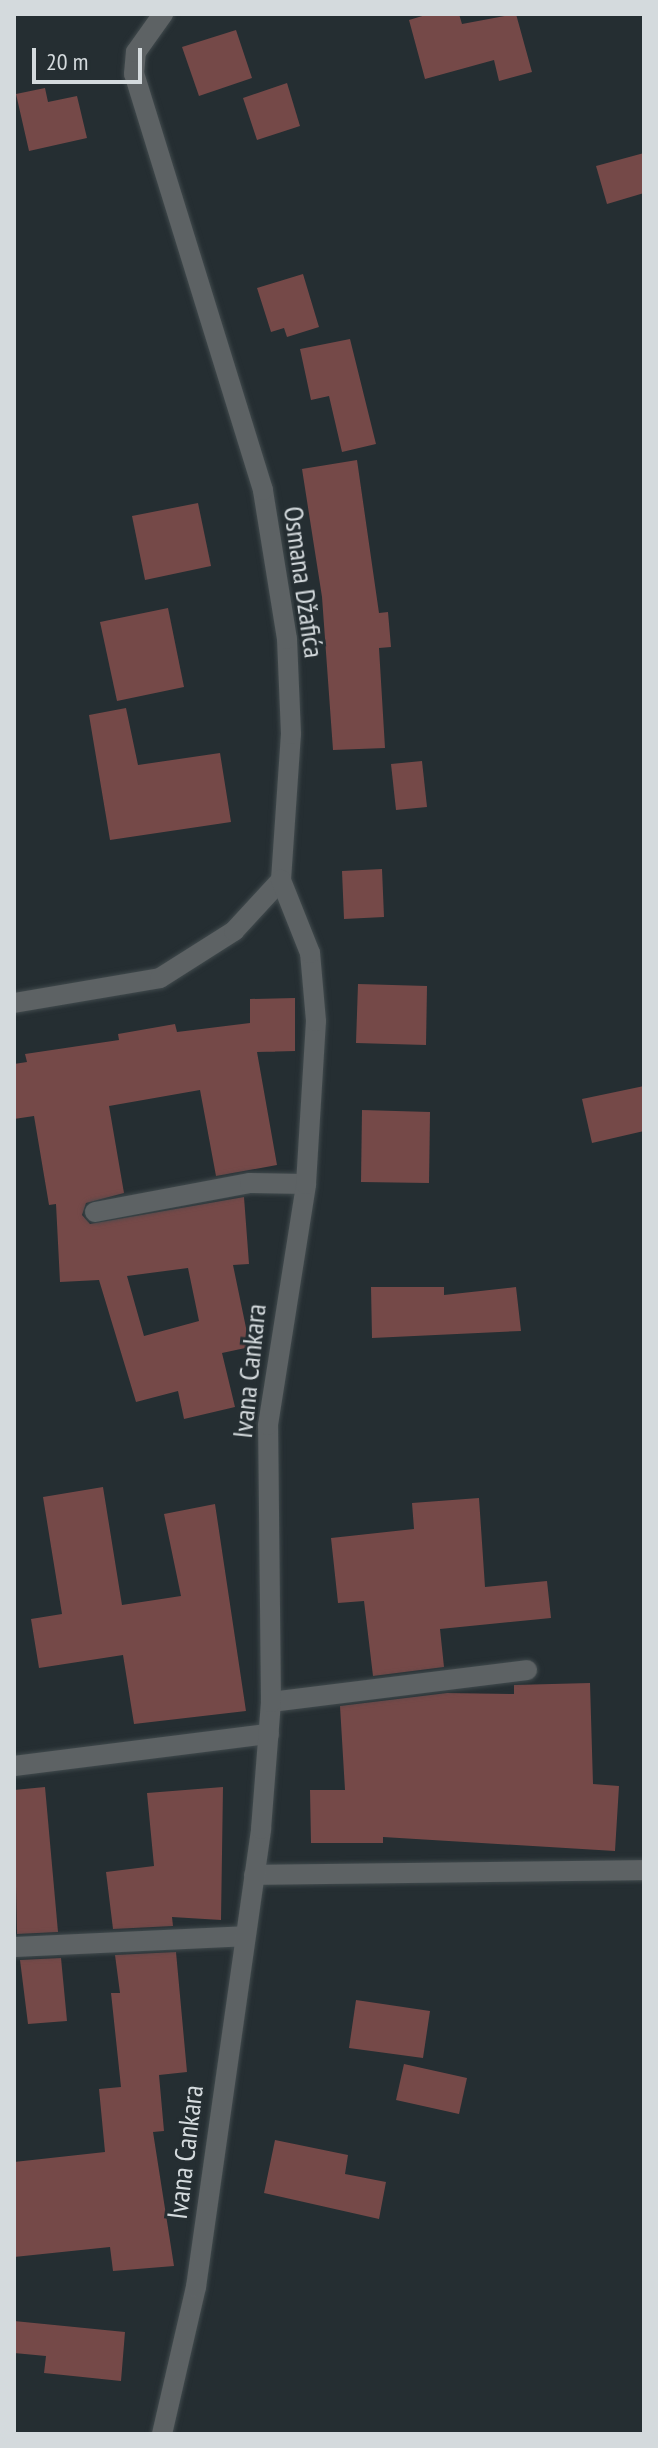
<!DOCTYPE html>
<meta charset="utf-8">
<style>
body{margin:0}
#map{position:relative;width:658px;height:2448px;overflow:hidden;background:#252e32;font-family:"PT Sans Narrow",sans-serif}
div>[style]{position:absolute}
.building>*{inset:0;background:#754948}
.roads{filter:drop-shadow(0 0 2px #414a4d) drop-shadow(0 0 2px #414a4d)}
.street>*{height:20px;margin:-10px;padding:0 10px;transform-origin:10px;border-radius:10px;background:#5d6264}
span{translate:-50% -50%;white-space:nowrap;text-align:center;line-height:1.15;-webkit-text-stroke:6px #252e32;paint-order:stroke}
.street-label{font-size:28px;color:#d4dadd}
.frame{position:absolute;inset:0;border:16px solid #d4dadd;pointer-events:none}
.scale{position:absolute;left:32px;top:48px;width:110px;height:36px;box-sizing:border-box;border:4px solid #d4dadd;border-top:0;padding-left:10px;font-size:24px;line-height:28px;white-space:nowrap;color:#d4dadd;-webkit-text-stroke:6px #252e32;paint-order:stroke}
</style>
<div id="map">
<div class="building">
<i style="clip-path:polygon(429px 14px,459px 14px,462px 24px,516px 14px,532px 72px,499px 81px,494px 60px,425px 79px,409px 20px)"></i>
<i style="clip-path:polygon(236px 30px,252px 78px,199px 96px,182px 47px)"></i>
<i style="clip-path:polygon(287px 83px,300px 126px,257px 140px,243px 98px)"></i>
<i style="clip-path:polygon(45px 88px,48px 102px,77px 96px,87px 138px,29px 151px,16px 94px)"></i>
<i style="clip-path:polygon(644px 153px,644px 193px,607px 204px,596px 166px)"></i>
<i style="clip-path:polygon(303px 274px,319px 327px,287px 337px,284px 328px,271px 332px,257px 288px)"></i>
<i style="clip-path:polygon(350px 339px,376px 444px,342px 452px,329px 396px,311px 400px,300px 349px)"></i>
<i style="clip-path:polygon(357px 460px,379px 613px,388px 612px,391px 647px,379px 648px,385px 748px,333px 750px,322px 597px,302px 469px)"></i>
<i style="clip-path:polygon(198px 503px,211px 566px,145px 580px,132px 516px)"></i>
<i style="clip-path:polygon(168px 608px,184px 687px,117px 701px,100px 622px)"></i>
<i style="clip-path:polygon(126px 708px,138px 765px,220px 753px,231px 822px,110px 840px,89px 715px)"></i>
<i style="clip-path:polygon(422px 761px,427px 807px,396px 810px,391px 764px)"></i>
<i style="clip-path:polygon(382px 869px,384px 917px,344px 919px,342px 871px)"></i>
<i style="clip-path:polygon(358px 984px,427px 986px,426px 1045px,356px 1043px)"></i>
<i style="clip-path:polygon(evenodd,295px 998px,295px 1051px,257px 1052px,277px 1165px,216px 1176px,200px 1090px,109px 1106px,124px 1193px,86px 1203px,82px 1215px,90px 1224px,244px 1197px,249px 1264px,233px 1265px,250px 1347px,222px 1353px,235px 1407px,184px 1419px,178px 1391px,136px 1402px,99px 1280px,60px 1282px,56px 1204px,49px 1205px,34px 1116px,14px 1119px,14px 1064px,27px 1062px,25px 1054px,119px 1040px,118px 1034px,175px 1024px,177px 1032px,250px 1023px,250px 999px,295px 998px,188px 1268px,199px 1321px,144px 1336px,127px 1276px,188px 1268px)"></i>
<i style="clip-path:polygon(644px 1086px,644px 1131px,592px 1143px,582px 1099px)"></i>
<i style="clip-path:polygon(362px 1110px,430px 1112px,429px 1183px,361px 1182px)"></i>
<i style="clip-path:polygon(371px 1287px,444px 1287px,444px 1295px,516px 1287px,521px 1331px,372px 1338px)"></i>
<i style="clip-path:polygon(103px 1487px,122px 1605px,181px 1596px,164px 1514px,215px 1504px,246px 1711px,134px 1724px,123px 1655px,39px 1668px,31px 1619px,62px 1614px,43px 1497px)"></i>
<i style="clip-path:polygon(479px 1498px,485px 1587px,547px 1581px,551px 1618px,440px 1629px,444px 1667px,373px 1676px,364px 1601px,338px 1603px,331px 1538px,414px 1529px,412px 1503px)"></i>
<i style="clip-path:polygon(590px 1683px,593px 1784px,619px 1786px,615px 1851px,383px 1837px,383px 1843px,311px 1843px,310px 1790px,345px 1790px,340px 1706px,447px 1693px,514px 1694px,514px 1685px)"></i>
<i style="clip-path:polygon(45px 1787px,58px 1932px,17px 1934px,14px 1790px)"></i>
<i style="clip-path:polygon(223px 1787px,221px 1920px,172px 1917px,173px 1926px,113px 1929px,106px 1872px,154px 1866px,147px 1793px)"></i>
<i style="clip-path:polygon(176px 1952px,187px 2072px,159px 2075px,164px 2131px,153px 2132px,174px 2266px,113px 2271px,110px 2247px,14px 2257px,14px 2162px,105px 2152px,99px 2089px,121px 2087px,111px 1993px,120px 1993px,115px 1955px)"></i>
<i style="clip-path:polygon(61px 1958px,67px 2021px,28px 2024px,20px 1960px)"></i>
<i style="clip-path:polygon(356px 2000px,430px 2011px,423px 2058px,349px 2048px)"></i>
<i style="clip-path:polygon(404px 2064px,467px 2078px,459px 2114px,396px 2100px)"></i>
<i style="clip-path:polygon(275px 2140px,348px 2155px,345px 2174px,386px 2182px,379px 2219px,264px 2193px)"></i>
<i style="clip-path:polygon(14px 2321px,125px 2332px,121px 2381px,44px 2373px,46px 2356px,14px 2353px)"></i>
</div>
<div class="roads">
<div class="street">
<i style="left:14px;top:1003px;width:148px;rotate:-9.7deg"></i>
<i style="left:160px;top:978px;width:88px;rotate:-32.4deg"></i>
<i style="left:234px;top:931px;width:69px;rotate:-47.3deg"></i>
<i style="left:281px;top:880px;width:146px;rotate:-86.1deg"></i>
<i style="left:291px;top:734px;width:95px;rotate:-92.4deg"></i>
<i style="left:287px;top:639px;width:151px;rotate:-99.2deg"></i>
<i style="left:263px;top:490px;width:436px;rotate:-107.2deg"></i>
<i style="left:134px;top:74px;width:22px;rotate:-85deg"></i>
<i style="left:136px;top:52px;width:47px;rotate:-54.6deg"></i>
<i style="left:95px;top:1212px;width:158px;rotate:-10.6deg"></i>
<i style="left:250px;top:1183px;width:56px;rotate:1deg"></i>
<i style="left:271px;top:1702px;width:258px;rotate:-7.1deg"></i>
<i style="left:14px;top:1766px;width:257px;rotate:-7.2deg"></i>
<i style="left:254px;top:1875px;width:390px;rotate:-0.7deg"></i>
<i style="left:14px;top:1947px;width:231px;rotate:-2.7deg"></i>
<i style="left:162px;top:2434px;width:151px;rotate:-77deg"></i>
<i style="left:196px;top:2287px;width:463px;rotate:-81.9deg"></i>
<i style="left:261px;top:1829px;width:127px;rotate:-85.5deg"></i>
<i style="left:271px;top:1702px;width:277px;rotate:-90.6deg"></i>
<i style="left:268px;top:1425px;width:244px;rotate:-81deg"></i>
<i style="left:306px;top:1184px;width:163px;rotate:-86.5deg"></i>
<i style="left:316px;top:1021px;width:68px;rotate:-95deg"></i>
<i style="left:310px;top:953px;width:79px;rotate:-111.7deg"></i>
</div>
</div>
<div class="street-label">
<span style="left:304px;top:582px;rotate:82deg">Osmana Džafića</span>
<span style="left:249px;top:1371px;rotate:-84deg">Ivana Cankara</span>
<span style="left:185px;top:2152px;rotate:-83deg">Ivana Cankara</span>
</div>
<div class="frame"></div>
<div class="scale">20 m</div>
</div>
